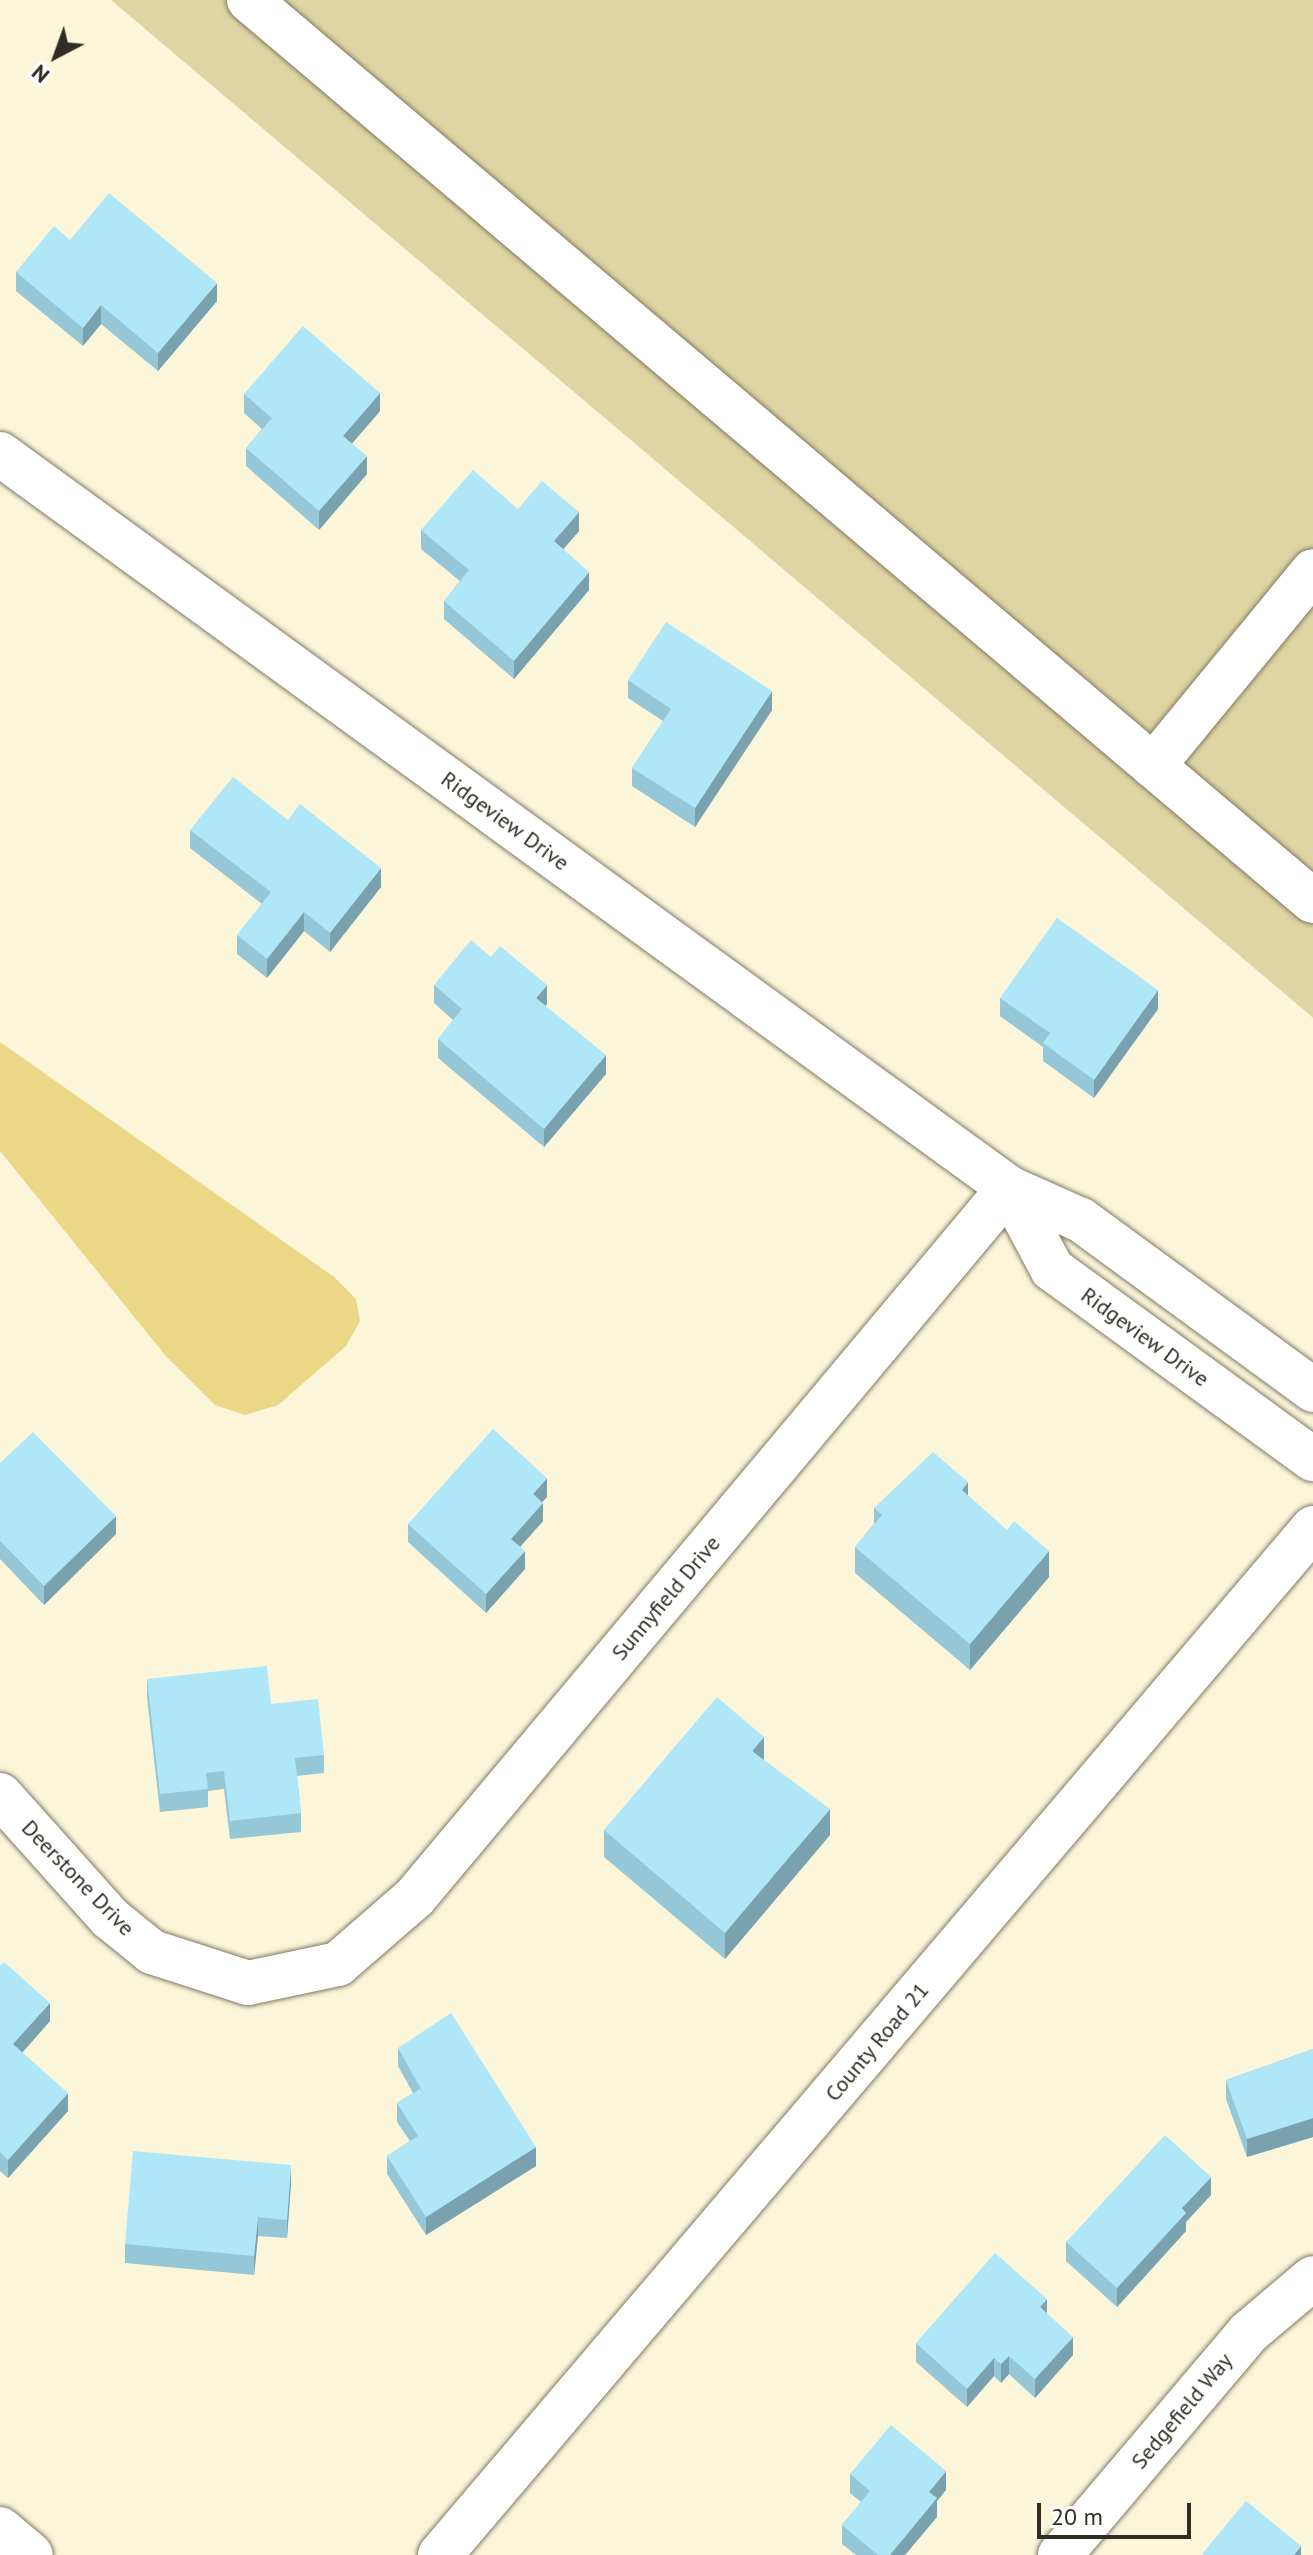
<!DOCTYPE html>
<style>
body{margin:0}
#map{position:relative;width:1313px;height:2555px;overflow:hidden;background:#fbf5da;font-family:"PT Sans",sans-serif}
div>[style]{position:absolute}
.green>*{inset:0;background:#dfd4a3}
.water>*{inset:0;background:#ead886}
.roads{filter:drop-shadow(0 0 2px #7f7a62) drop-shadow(0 0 2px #7f7a62)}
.minor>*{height:44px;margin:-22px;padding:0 22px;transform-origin:22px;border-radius:22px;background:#fff}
.wall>*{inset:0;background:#96c7d6}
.shaded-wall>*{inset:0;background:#7aa2ae}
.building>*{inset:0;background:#afe7f9}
span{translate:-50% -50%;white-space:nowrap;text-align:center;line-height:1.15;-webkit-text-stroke:7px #fff;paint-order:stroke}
.street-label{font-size:22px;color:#302e24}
.north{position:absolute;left:16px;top:16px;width:80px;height:80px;-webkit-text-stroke:6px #fff;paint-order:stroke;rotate:221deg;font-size:22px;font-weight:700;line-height:32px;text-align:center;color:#302e24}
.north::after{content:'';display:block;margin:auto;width:28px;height:36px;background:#302e24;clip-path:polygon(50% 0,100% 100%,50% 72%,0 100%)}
.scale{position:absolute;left:1037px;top:2503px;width:154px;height:36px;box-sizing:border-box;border:4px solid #302e24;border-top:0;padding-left:10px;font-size:24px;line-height:28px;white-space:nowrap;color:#302e24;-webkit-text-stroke:6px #fff;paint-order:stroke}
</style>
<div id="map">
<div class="green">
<i style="clip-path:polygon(111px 0,1313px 0,1313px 1018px,1304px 1010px)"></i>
</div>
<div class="water">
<i style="clip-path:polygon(0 1042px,334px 1277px,356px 1299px,360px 1321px,346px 1346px,278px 1405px,245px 1415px,215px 1405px,165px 1355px,0 1151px)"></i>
</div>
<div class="roads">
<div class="minor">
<i style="left:249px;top:0;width:1394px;rotate:40.26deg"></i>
<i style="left:0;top:454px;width:1248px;rotate:36.03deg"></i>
<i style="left:1009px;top:1188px;width:79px;rotate:24deg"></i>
<i style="left:1081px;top:1220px;width:288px;rotate:36.2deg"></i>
<i style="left:1153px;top:766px;width:252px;rotate:-50.6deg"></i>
<i style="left:1009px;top:1188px;width:92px;rotate:62deg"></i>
<i style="left:1052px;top:1269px;width:323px;rotate:36.1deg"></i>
<i style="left:0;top:1795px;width:165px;rotate:48.2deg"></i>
<i style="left:110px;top:1918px;width:54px;rotate:39deg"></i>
<i style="left:152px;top:1952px;width:101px;rotate:17.9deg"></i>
<i style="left:248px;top:1983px;width:92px;rotate:-11.9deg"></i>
<i style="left:338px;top:1964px;width:102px;rotate:-41deg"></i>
<i style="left:415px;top:1897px;width:925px;rotate:-50.04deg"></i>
<i style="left:0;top:2529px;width:40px;rotate:40deg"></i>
<i style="left:440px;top:2555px;width:1348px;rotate:-49.63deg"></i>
<i style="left:1060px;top:2555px;width:291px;rotate:-49.7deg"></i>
<i style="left:1248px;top:2333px;width:85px;rotate:-40.2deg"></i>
</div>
</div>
<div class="wall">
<i style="clip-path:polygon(70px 240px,217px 301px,158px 371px,101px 324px,83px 346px,16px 291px,16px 272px)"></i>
<i style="clip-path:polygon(244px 394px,380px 411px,352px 443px,367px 474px,319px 530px,246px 466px,246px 448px,262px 429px,244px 413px)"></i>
<i style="clip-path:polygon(518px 509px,579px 531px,563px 549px,589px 590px,514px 679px,444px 619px,444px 601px,460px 581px,421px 549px,421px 530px)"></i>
<i style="clip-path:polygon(628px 680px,772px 710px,695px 827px,632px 786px,632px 768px,663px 721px,628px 698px)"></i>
<i style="clip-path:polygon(288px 820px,381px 887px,330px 952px,304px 931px,267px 978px,237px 954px,237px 935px,262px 904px,190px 848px,190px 830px)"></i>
<i style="clip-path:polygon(434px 985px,547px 1004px,545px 1006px,606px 1074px,544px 1147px,438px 1058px,438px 1039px,453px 1020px,434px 1003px)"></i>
<i style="clip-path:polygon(1000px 998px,1158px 1009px,1094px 1098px,1043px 1061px,1043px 1047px,1000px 1016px)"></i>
<i style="clip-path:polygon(0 1463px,116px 1534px,44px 1605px,0 1559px)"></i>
<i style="clip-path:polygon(968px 1496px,1049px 1577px,970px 1670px,855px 1573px,855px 1547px,874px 1524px,874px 1508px)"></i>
<i style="clip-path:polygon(547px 1497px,542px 1502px,543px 1521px,520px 1547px,525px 1569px,486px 1613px,408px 1542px,408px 1524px)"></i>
<i style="clip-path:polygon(147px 1679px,271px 1704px,324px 1755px,324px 1773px,297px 1776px,301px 1813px,301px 1832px,230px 1839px,224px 1789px,208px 1791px,208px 1807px,160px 1812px,147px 1697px)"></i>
<i style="clip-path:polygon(604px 1830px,830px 1835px,725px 1959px,604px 1857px)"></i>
<i style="clip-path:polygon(0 1966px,50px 2021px,22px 2053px,68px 2111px,8px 2178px,0 2171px)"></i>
<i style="clip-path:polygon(398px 2048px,536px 2166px,426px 2235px,387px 2174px,387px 2156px,410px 2141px,397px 2122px,397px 2103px,413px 2093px,398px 2066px)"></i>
<i style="clip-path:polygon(1313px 2049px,1313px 2137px,1247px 2157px,1226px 2099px,1226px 2080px)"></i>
<i style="clip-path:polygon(291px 2183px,287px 2238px,258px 2236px,254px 2275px,125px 2263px,125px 2244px)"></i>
<i style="clip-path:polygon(1211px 2195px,1186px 2222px,1186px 2231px,1117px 2307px,1066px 2261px,1066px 2242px)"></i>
<i style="clip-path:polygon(1047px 2314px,1073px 2355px,1035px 2398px,1009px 2374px,1001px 2383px,994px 2376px,967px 2407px,916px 2362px,916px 2343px)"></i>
<i style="clip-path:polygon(850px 2474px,946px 2490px,937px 2501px,937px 2517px,905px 2555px,856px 2555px,842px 2544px,842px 2525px,861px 2502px,850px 2493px)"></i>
</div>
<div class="shaded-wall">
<i style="clip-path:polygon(217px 283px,217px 301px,158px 371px,158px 353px)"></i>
<i style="clip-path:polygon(101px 305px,101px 324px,83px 346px,83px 328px)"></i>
<i style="clip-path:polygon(380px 393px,380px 411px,343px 454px,343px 436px)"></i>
<i style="clip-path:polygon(367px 456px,367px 474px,319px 530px,319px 511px)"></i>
<i style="clip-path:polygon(579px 512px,579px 531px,554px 560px,554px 541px)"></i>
<i style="clip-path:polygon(589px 572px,589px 590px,514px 679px,514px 661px)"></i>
<i style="clip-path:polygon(772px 691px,772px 710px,695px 827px,695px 808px)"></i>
<i style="clip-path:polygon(381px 868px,381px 887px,330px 952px,330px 933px)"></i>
<i style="clip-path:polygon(304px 912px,304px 931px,267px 978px,267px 959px)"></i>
<i style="clip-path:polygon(547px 985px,547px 1004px,536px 1017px,536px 998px)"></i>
<i style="clip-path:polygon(1158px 990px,1158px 1009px,1094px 1098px,1094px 1080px)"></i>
<i style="clip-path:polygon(606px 1055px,606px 1074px,544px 1147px,544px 1129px)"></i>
<i style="clip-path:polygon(547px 1478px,547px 1497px,533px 1512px,533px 1494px)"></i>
<i style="clip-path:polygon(968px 1482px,968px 1509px,962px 1490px)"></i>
<i style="clip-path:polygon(543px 1503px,543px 1521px,511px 1557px,511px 1539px)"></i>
<i style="clip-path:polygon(116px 1516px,116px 1534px,44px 1605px,44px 1586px)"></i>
<i style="clip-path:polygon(525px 1551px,525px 1569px,486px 1613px,486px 1594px)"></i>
<i style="clip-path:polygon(1049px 1551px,1049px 1577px,970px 1670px,970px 1644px)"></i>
<i style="clip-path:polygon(764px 1737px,764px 1763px,752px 1751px)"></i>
<i style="clip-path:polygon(830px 1809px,830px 1835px,725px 1959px,725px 1933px)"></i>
<i style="clip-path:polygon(50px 2003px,50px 2021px,13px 2063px,13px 2044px)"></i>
<i style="clip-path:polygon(68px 2093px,68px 2111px,8px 2178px,8px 2160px)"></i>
<i style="clip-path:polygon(1313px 2118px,1313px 2137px,1247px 2157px,1247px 2139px)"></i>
<i style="clip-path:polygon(536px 2147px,536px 2166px,426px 2235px,426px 2217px)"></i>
<i style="clip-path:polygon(291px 2165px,291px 2183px,287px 2238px,287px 2220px)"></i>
<i style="clip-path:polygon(1211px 2177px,1211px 2195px,1186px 2222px,1186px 2231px,1117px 2307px,1117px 2288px,1182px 2208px)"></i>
<i style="clip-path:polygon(258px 2217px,258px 2236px,254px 2275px,254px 2256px)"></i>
<i style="clip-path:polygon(1047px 2299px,1047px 2317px,1040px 2307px)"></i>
<i style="clip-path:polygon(1073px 2337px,1073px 2355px,1035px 2398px,1035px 2379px)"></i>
<i style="clip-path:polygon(1009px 2356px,1009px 2374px,1001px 2383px,1001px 2364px)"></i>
<i style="clip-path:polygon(994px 2358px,994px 2376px,967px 2407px,967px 2389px)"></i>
<i style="clip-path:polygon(946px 2471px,946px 2490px,937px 2501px,937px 2517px,905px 2555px,890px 2555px,929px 2492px)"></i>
<i style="clip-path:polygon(1301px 2546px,1301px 2555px,1294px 2555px)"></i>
</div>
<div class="building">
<i style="clip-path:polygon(109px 193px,217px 283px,158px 353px,101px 305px,83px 328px,16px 272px,54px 226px,70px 240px)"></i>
<i style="clip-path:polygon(303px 326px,380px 393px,343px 436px,367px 456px,319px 511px,246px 448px,272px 418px,244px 394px)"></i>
<i style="clip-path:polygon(473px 470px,518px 509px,542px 481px,579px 512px,554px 541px,589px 572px,514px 661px,444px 601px,469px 570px,421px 530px)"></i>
<i style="clip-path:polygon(666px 622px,772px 691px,695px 808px,632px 768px,671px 709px,628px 680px)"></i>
<i style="clip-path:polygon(233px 777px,288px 820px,300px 804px,381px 868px,330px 933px,304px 912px,267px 959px,237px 935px,271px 892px,190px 830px)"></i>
<i style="clip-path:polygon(1057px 918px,1158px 990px,1094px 1080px,1043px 1043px,1050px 1033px,1000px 998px)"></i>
<i style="clip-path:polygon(471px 940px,491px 957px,500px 946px,547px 985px,536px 998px,606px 1055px,544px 1129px,438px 1039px,462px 1009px,434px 985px)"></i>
<i style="clip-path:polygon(493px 1429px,547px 1478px,533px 1494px,543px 1503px,511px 1539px,525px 1551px,486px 1594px,408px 1524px)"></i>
<i style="clip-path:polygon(33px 1432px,116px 1516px,44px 1586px,0 1541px,0 1463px)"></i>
<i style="clip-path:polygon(933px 1452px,968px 1482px,962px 1490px,1007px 1530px,1014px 1521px,1049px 1551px,970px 1644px,855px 1547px,882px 1515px,874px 1508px)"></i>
<i style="clip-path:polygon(267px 1666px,271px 1704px,318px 1699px,324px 1755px,295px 1758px,301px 1813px,230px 1821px,224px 1771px,206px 1773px,208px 1789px,160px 1794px,147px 1679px)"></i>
<i style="clip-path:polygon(717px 1697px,764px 1737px,752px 1751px,830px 1809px,725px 1933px,604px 1830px)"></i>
<i style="clip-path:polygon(4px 1962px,50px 2003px,13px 2044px,68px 2093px,8px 2160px,0 2152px,0 1966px)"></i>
<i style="clip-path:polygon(451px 2013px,536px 2147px,426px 2217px,387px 2156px,418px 2136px,397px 2103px,420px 2089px,425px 2096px,398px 2048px)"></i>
<i style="clip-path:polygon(1313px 2049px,1313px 2118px,1247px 2139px,1226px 2080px)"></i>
<i style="clip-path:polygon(1165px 2135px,1211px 2177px,1182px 2208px,1186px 2213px,1117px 2288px,1066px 2242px)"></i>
<i style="clip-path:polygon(133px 2151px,291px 2165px,287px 2220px,258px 2217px,254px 2256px,125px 2244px)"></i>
<i style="clip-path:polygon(995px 2253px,1047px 2299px,1040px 2307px,1073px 2337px,1035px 2379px,1009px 2356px,1001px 2364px,994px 2358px,967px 2389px,916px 2343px)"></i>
<i style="clip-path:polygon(891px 2425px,946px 2471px,929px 2492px,937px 2498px,890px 2555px,878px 2555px,842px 2525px,870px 2491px,850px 2474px)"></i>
<i style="clip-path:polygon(1246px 2501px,1301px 2546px,1294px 2555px,1204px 2555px,1202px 2554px)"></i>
</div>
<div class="street-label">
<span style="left:505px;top:821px;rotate:36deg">Ridgeview Drive</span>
<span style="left:1145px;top:1337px;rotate:36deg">Ridgeview Drive</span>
<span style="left:666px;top:1598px;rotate:-50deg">Sunnyfield Drive</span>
<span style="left:78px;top:1878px;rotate:46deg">Deerstone Drive</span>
<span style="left:877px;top:2042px;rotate:-50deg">County Road 21</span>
<span style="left:1182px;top:2411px;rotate:-50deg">Sedgefield Way</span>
</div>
<div class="north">N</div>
<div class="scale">20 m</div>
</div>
